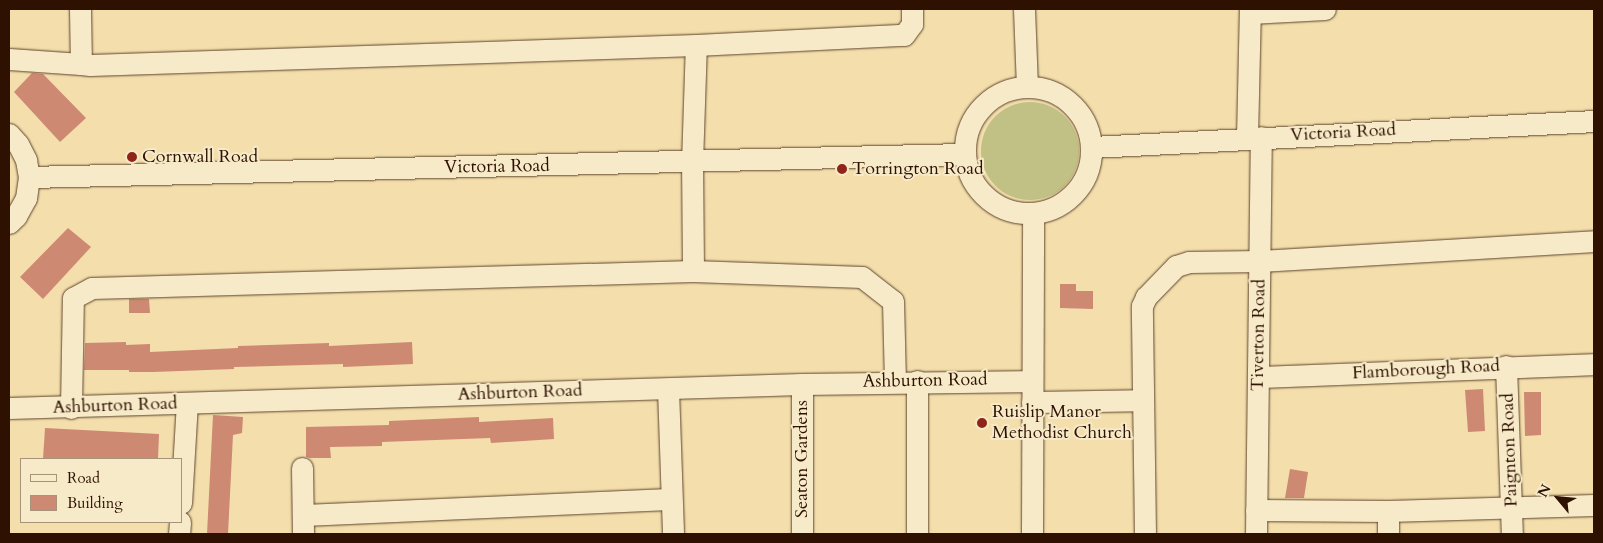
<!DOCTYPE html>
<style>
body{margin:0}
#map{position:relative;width:1603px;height:543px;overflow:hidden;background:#f3deac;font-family:Cardo,serif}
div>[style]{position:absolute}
.green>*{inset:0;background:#c1c085}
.round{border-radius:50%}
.building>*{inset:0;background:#ce8973}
.roads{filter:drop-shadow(0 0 1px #5f442b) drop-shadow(0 0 1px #5f442b)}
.minor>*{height:21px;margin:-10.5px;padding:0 10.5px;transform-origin:10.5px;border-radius:10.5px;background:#f7eac9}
.minor>.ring{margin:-10.5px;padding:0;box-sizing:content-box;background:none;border:21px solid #f7eac9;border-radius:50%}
.dots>*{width:14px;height:14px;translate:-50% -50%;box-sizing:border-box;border:2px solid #f7eac9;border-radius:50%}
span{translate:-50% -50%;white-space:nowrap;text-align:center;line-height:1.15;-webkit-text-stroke:4px #f7eac9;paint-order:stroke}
.street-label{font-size:18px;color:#2e1100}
.poi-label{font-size:18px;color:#2e1100}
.left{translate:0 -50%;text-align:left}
.frame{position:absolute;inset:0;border:10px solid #2e1100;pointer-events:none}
.legend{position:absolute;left:20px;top:458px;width:162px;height:65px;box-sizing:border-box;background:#f7eac9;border:1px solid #a79379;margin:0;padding:6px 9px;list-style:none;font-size:15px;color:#2e1100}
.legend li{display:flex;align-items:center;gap:10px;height:25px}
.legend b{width:25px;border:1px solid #a79379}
.north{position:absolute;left:1533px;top:473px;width:50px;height:50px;-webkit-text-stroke:4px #f7eac9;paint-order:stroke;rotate:298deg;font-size:14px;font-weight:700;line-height:20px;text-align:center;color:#2e1100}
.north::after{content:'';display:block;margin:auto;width:18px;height:22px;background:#2e1100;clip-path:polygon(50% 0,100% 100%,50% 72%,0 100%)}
</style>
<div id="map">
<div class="green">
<i class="round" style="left:981px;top:102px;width:98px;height:98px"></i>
</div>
<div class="building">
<i style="clip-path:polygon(32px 73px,43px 74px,86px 118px,60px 142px,14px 92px)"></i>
<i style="clip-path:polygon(68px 228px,91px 247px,43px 299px,20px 277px)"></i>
<i style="clip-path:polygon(1060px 284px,1076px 284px,1076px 291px,1093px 291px,1093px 309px,1060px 308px)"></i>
<i style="clip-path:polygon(129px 299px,149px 299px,150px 313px,129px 313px)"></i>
<i style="clip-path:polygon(126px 342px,126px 345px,150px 344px,150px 352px,238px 348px,238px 346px,329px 343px,329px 346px,412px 342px,413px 364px,343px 367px,343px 364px,234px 367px,234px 369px,153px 372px,129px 372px,129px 370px,84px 370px,85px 343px)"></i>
<i style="clip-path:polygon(1483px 389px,1485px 431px,1468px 432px,1465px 390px)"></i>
<i style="clip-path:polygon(1524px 392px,1541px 392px,1541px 435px,1525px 436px)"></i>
<i style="clip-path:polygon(213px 415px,243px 417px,242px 433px,233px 435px,228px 534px,207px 534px)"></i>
<i style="clip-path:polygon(479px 417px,479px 422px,553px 418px,554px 439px,491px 443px,490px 438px,382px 442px,382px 446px,330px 447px,331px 458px,310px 458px,306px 457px,306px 427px,389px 425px,389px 421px)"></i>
<i style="clip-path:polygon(45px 428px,159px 434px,158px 459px,43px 459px)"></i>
<i style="clip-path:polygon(1290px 469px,1308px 472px,1304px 498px,1285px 498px)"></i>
</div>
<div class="roads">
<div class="minor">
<i style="left:80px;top:9px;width:55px;rotate:89deg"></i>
<i style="left:81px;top:64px;width:9px;rotate:6deg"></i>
<i style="left:90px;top:65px;width:606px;rotate:-1.89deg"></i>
<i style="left:696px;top:45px;width:208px;rotate:-2.8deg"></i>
<i style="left:904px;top:35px;width:14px;rotate:-54deg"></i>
<i style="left:912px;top:24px;width:15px;rotate:-90deg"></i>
<i style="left:1024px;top:9px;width:78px;rotate:87.8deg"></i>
<i style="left:1250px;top:13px;width:75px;rotate:-3.1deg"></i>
<i style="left:9px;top:59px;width:72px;rotate:4deg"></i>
<i class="ring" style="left:965px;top:87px;width:105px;height:105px"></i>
<i style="left:9px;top:134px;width:13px;rotate:48deg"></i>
<i style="left:18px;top:144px;width:18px;rotate:63deg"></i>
<i style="left:26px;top:160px;width:17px;rotate:80deg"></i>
<i style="left:29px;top:177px;width:21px;rotate:98deg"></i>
<i style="left:26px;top:198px;width:21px;rotate:119deg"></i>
<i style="left:16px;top:216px;width:10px;rotate:135deg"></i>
<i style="left:1247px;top:138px;width:129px;rotate:-88.7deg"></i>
<i style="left:1092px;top:147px;width:503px;rotate:-2.96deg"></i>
<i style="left:29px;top:177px;width:936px;rotate:-1.41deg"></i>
<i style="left:693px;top:271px;width:108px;rotate:-90.5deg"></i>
<i style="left:692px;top:163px;width:118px;rotate:-88.1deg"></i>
<i style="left:1506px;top:366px;width:168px;rotate:88deg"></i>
<i style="left:1258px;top:377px;width:336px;rotate:-2.2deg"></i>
<i style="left:802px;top:384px;width:150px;rotate:90deg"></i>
<i style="left:668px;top:389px;width:145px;rotate:88deg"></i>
<i style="left:1032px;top:402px;width:111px;rotate:-1deg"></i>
<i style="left:9px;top:408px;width:793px;rotate:-1.73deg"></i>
<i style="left:802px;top:384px;width:230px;rotate:-0.7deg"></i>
<i style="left:71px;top:408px;width:110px;rotate:-89deg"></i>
<i style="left:73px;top:298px;width:21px;rotate:-28deg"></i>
<i style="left:92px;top:288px;width:601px;rotate:-1.62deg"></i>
<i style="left:693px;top:271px;width:169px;rotate:2deg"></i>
<i style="left:862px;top:277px;width:39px;rotate:38deg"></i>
<i style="left:893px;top:301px;width:81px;rotate:88.6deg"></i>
<i style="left:302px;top:468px;width:66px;rotate:89.1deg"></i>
<i style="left:181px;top:503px;width:100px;rotate:-86.6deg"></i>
<i style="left:1256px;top:510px;width:132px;rotate:0.4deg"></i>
<i style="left:1388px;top:511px;width:206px;rotate:-1.7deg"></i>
<i style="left:303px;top:515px;width:367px;rotate:-2.5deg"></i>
<i style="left:179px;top:534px;width:12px;rotate:-85deg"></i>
<i style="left:917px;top:534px;width:153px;rotate:-90deg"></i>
<i style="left:1032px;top:534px;width:320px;rotate:-89.8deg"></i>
<i style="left:1145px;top:534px;width:228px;rotate:-90.8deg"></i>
<i style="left:1142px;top:306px;width:10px;rotate:-66deg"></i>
<i style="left:1146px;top:297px;width:43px;rotate:-45.9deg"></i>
<i style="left:1176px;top:266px;width:14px;rotate:-17deg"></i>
<i style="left:1189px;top:262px;width:71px;rotate:-0.8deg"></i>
<i style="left:1260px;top:261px;width:335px;rotate:-3.4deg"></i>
<i style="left:1256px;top:534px;width:397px;rotate:-89.3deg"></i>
<i style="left:1388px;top:534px;width:23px;rotate:-90deg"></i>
</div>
</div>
<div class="dots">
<i style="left:132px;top:157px;background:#8f2418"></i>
<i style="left:842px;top:169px;background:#8f2418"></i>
<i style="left:982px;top:423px;background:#8f2418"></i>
</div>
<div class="street-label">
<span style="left:1343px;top:133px;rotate:-3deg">Victoria Road</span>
<span style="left:497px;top:167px;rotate:-1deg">Victoria Road</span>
<span style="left:1259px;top:335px;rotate:-89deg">Tiverton Road</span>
<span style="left:1426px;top:370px;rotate:-3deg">Flamborough Road</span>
<span style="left:925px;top:381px;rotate:-1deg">Ashburton Road</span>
<span style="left:520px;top:393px;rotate:-2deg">Ashburton Road</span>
<span style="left:115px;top:406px;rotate:-2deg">Ashburton Road</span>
<span style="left:1510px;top:450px;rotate:-92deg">Paignton Road</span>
<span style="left:802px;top:459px;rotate:-90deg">Seaton Gardens</span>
</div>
<div class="poi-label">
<span class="left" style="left:142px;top:157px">Cornwall Road</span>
<span class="left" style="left:852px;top:169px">Torrington Road</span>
<span class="left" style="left:992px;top:423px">Ruislip Manor<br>Methodist Church</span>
</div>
<div class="frame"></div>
<ul class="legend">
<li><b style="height:6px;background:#f7eac9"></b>Road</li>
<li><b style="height:14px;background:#ce8973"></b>Building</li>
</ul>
<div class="north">N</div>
</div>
